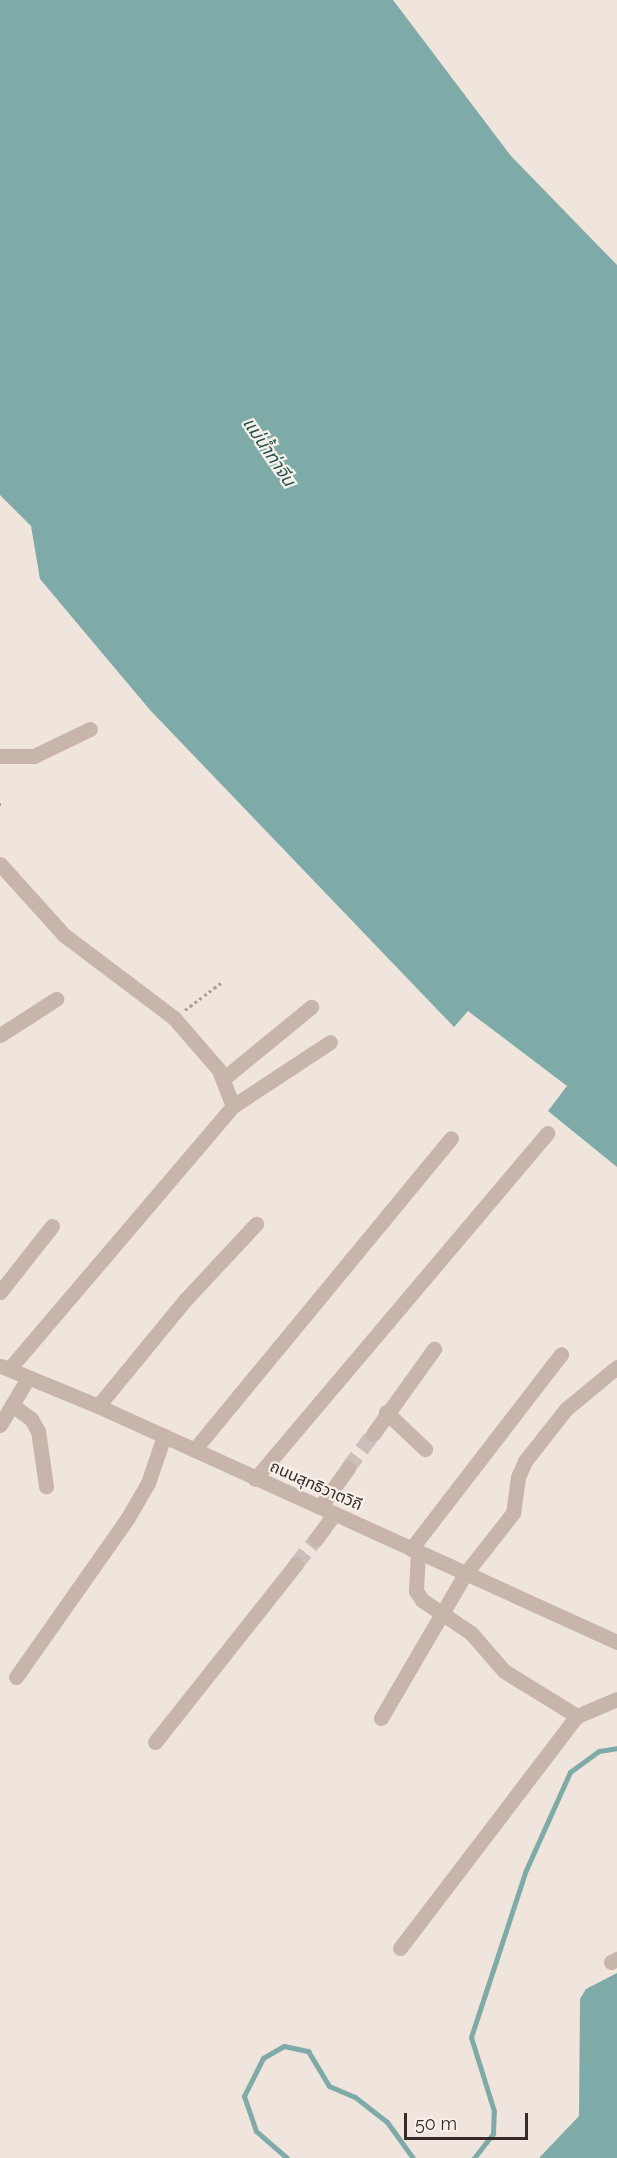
<!DOCTYPE html>
<meta charset="utf-8">
<style>
body{margin:0}
#map{position:relative;width:617px;height:2158px;overflow:hidden;background:#f0e5dd;font-family:Raleway,"Noto Sans Thai",sans-serif}
div>[style]{position:absolute}
.water>*{inset:0;background:#7eaba8}
.stream>*{height:5px;margin:-2.5px;padding:0 2.5px;transform-origin:2.5px;border-radius:2.5px;background:#7eaba8}
.minor-tunnel>*{height:15px;margin-top:-7.5px;transform-origin:0;background:repeating-linear-gradient(90deg,#cbc0b9 0 15px,transparent 0 23px)}
.path>*{height:3px;margin-top:-1.5px;transform-origin:0;background:repeating-linear-gradient(90deg,#b39e94 0 3px,transparent 0 6px)}
.minor>*{height:15px;margin:-7.5px;padding:0 7.5px;transform-origin:7.5px;border-radius:7.5px;background:#c7b4aa}
span{translate:-50% -50%;white-space:nowrap;text-align:center;line-height:1.15;-webkit-text-stroke:4.5px #f8f0e9;paint-order:stroke}
.street-label{font-size:16px;color:#352b29}
.water-label{font-size:18px;color:#225352;font-style:italic}
.scale{position:absolute;left:404px;top:2113px;width:124px;height:27px;box-sizing:border-box;border:3px solid #352b29;border-top:0;padding-left:8px;font-size:18px;line-height:21px;white-space:nowrap;color:#352b29;-webkit-text-stroke:4px #f8f0e9;paint-order:stroke}
</style>
<div id="map">
<div class="water">
<i style="clip-path:polygon(0 0,393px 0,511px 156px,617px 265px,617px 1167px,548px 1111px,567px 1086px,468px 1011px,454px 1027px,150px 710px,40px 579px,31px 526px,0 495px)"></i>
<i style="clip-path:polygon(617px 1973px,617px 2158px,539px 2158px,579px 2116px,580px 1999px,586px 1989px)"></i>
</div>
<div class="stream">
<i style="left:287px;top:2158px;width:41px;rotate:-138.9deg"></i>
<i style="left:256px;top:2131px;width:37px;rotate:-109deg"></i>
<i style="left:244px;top:2096px;width:42px;rotate:-63.4deg"></i>
<i style="left:263px;top:2058px;width:24px;rotate:-30deg"></i>
<i style="left:284px;top:2046px;width:25px;rotate:12deg"></i>
<i style="left:308px;top:2051px;width:41px;rotate:59deg"></i>
<i style="left:329px;top:2086px;width:28px;rotate:23deg"></i>
<i style="left:355px;top:2097px;width:41px;rotate:38deg"></i>
<i style="left:387px;top:2122px;width:44px;rotate:54.2deg"></i>
<i style="left:474px;top:2158px;width:31px;rotate:-52deg"></i>
<i style="left:493px;top:2134px;width:23px;rotate:-88deg"></i>
<i style="left:494px;top:2111px;width:77px;rotate:-107.3deg"></i>
<i style="left:471px;top:2037px;width:176px;rotate:-71.8deg"></i>
<i style="left:526px;top:1870px;width:107px;rotate:-65.8deg"></i>
<i style="left:570px;top:1772px;width:36px;rotate:-36deg"></i>
<i style="left:599px;top:1751px;width:18px;rotate:-9deg"></i>
</div>
<div class="minor-tunnel">
<i style="left:348px;top:1468px;width:42px;rotate:-53.7deg"></i>
<i style="left:296px;top:1564px;width:32px;rotate:-51deg"></i>
</div>
<div class="path">
<i style="left:0;top:804px;width:1px"></i>
<i style="left:185px;top:1010px;width:46px;rotate:-37.1deg"></i>
</div>
<div class="minor">
<i style="left:0;top:756px;width:34px"></i>
<i style="left:34px;top:756px;width:62px;rotate:-25.7deg"></i>
<i style="left:0;top:864px;width:96px;rotate:48deg"></i>
<i style="left:64px;top:935px;width:138px;rotate:37deg"></i>
<i style="left:174px;top:1018px;width:69px;rotate:49.1deg"></i>
<i style="left:219px;top:1070px;width:39px;rotate:69deg"></i>
<i style="left:233px;top:1106px;width:345px;rotate:130.4deg"></i>
<i style="left:0;top:1035px;width:67px;rotate:-32.7deg"></i>
<i style="left:223px;top:1079px;width:114px;rotate:-39.3deg"></i>
<i style="left:233px;top:1106px;width:116px;rotate:-33.4deg"></i>
<i style="left:0;top:1292px;width:84px;rotate:-51.8deg"></i>
<i style="left:1px;top:1366px;width:105px;rotate:22.4deg"></i>
<i style="left:98px;top:1406px;width:570px;rotate:24.45deg"></i>
<i style="left:12px;top:1405px;width:24px;rotate:36deg"></i>
<i style="left:31px;top:1419px;width:14px;rotate:60deg"></i>
<i style="left:38px;top:1431px;width:56px;rotate:81.7deg"></i>
<i style="left:98px;top:1406px;width:139px;rotate:-50.6deg"></i>
<i style="left:186px;top:1299px;width:103px;rotate:-47deg"></i>
<i style="left:386px;top:1412px;width:54px;rotate:43.5deg"></i>
<i style="left:0;top:1425px;width:55px;rotate:-59.2deg"></i>
<i style="left:373px;top:1434px;width:105px;rotate:-54.3deg"></i>
<i style="left:194px;top:1450px;width:404px;rotate:-50.5deg"></i>
<i style="left:255px;top:1479px;width:453px;rotate:-49.8deg"></i>
<i style="left:320px;top:1507px;width:48px;rotate:-54.3deg"></i>
<i style="left:316px;top:1539px;width:31px;rotate:-54deg"></i>
<i style="left:411px;top:1549px;width:246px;rotate:-52.4deg"></i>
<i style="left:418px;top:1552px;width:39px;rotate:93deg"></i>
<i style="left:416px;top:1591px;width:11px;rotate:56deg"></i>
<i style="left:422px;top:1600px;width:59px;rotate:34deg"></i>
<i style="left:471px;top:1633px;width:50px;rotate:49deg"></i>
<i style="left:504px;top:1671px;width:86px;rotate:31.7deg"></i>
<i style="left:16px;top:1677px;width:193px;rotate:-54.9deg"></i>
<i style="left:127px;top:1519px;width:42px;rotate:-59.7deg"></i>
<i style="left:148px;top:1483px;width:50px;rotate:-71.2deg"></i>
<i style="left:381px;top:1718px;width:167px;rotate:-59.7deg"></i>
<i style="left:465px;top:1574px;width:78px;rotate:-51.8deg"></i>
<i style="left:513px;top:1513px;width:36px;rotate:-82deg"></i>
<i style="left:518px;top:1477px;width:17px;rotate:-66deg"></i>
<i style="left:525px;top:1461px;width:66px;rotate:-51.7deg"></i>
<i style="left:566px;top:1409px;width:66px;rotate:-39.5deg"></i>
<i style="left:155px;top:1742px;width:227px;rotate:-51.6deg"></i>
<i style="left:400px;top:1948px;width:292px;rotate:-52.7deg"></i>
<i style="left:577px;top:1716px;width:43px;rotate:-23deg"></i>
<i style="left:611px;top:1962px;width:7px;rotate:-27deg"></i>
</div>
<div class="street-label">
<span style="left:316px;top:1486px;rotate:24deg">ถนนสุทธิวาตวิถี</span>
</div>
<div class="water-label">
<span style="left:269px;top:452px;rotate:56deg">แม่น้ำท่าจีน</span>
</div>
<div class="scale">50 m</div>
</div>
